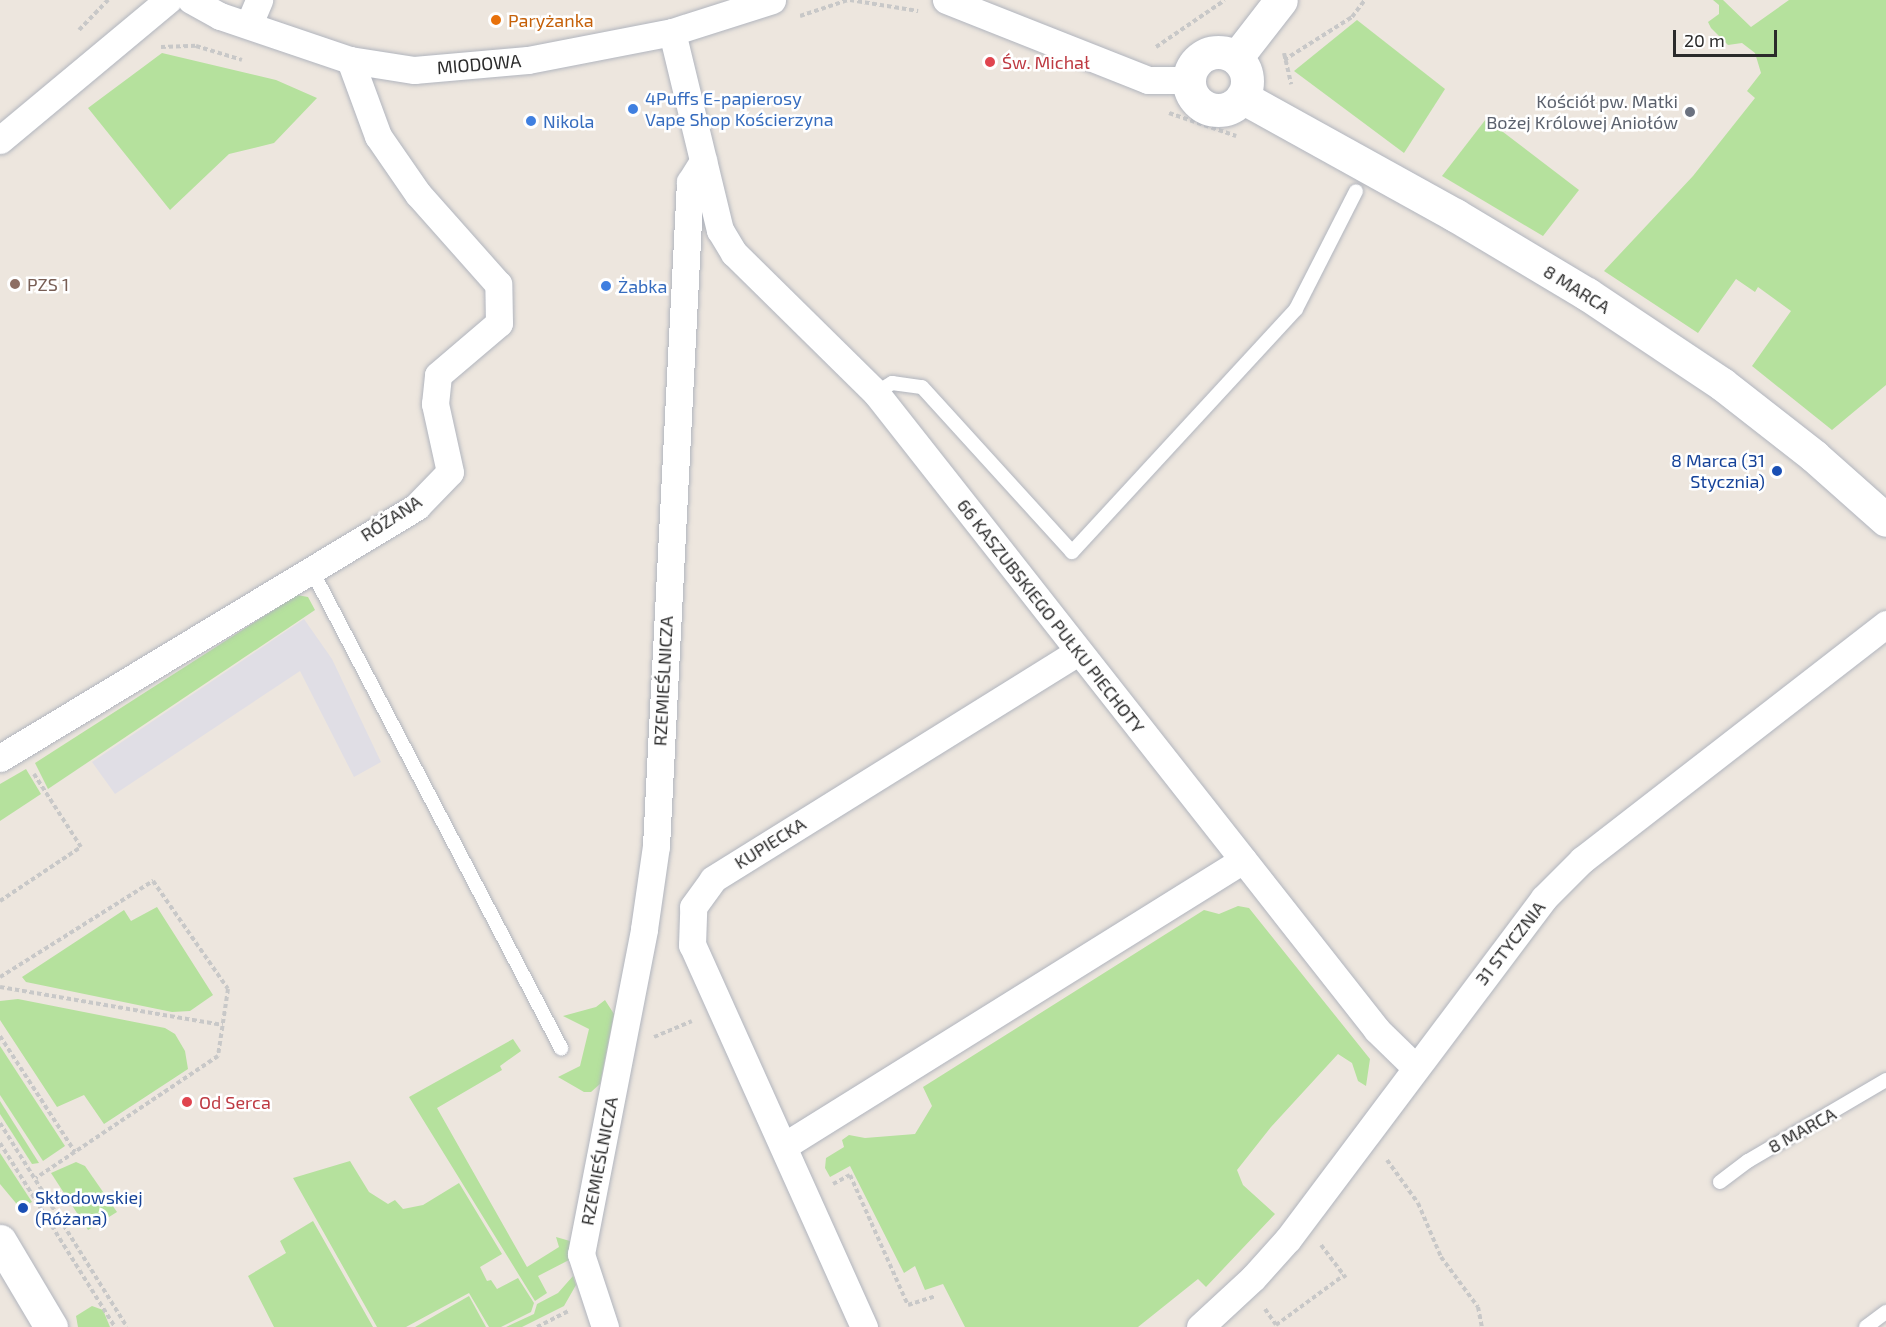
<!DOCTYPE html>
<meta charset="utf-8">
<style>
body{margin:0}
#map{position:relative;width:1886px;height:1327px;overflow:hidden;background:#ede6de;font-family:"Exo 2",sans-serif}
div>[style]{position:absolute}
.industrial>*{inset:0;background:#e0dee5}
.green>*{inset:0;background:#b5e19d}
.path>*{height:4px;margin-top:-2px;transform-origin:0;background:repeating-linear-gradient(90deg,#c8c8c8 0 4.5px,transparent 0 7.5px)}
.roads{filter:drop-shadow(0 0 2px #b1b5be) drop-shadow(0 0 2px #b1b5be)}
.lane>*{height:14px;margin:-7px;padding:0 7px;transform-origin:7px;border-radius:7px;background:#fff}
.street>*{height:27px;margin:-13.5px;padding:0 13.5px;transform-origin:13.5px;border-radius:13.5px;background:#fff}
.secondary>*{height:33px;margin:-16.5px;padding:0 16.5px;transform-origin:16.5px;border-radius:16.5px;background:#fff}
.secondary>.ring{margin:-16.5px;padding:0;box-sizing:content-box;background:none;border:33px solid #fff;border-radius:50%}
.dots>*{width:16px;height:16px;translate:-50% -50%;box-sizing:border-box;border:3px solid #fff;border-radius:50%}
span{translate:-50% -50%;white-space:nowrap;text-align:center;line-height:1.15;-webkit-text-stroke:5px #fff;paint-order:stroke}
.food-label{font-size:18px;color:#c56008}
.left{translate:0 -50%;text-align:left}
.health-label{font-size:18px;color:#be3a42}
.street-label{font-size:18px;color:#2b2b2b}
.shop-label{font-size:18px;color:#366cbe}
.worship-label{font-size:18px;color:#5b616d}
.right{translate:-100% -50%;text-align:right}
.education-label{font-size:18px;color:#785e54}
.transit-label{font-size:18px;color:#164399}
.scale{position:absolute;left:1673px;top:30px;width:104px;height:27px;box-sizing:border-box;border:3px solid #2b2b2b;border-top:0;padding-left:8px;font-size:18px;line-height:21px;white-space:nowrap;color:#2b2b2b;-webkit-text-stroke:4px #fff;paint-order:stroke}
</style>
<div id="map">
<div class="industrial">
<i style="clip-path:polygon(304px 619px,332px 659px,381px 762px,354px 777px,300px 671px,115px 794px,92px 762px)"></i>
</div>
<div class="green">
<i style="clip-path:polygon(1713px 0,1723px 0,1751px 27px,1789px 0,1886px 0,1886px 385px,1832px 430px,1752px 366px,1791px 311px,1758px 287px,1755px 292px,1736px 279px,1698px 333px,1604px 271px,1693px 176px,1755px 98px,1747px 91px,1761px 73px,1755px 53px,1742px 43px,1728px 45px,1711px 28px,1708px 22px,1719px 14px,1719px 5px)"></i>
<i style="clip-path:polygon(1357px 20px,1445px 89px,1404px 153px,1294px 71px)"></i>
<i style="clip-path:polygon(162px 53px,276px 80px,317px 98px,274px 143px,229px 154px,170px 210px,88px 108px)"></i>
<i style="clip-path:polygon(1486px 119px,1579px 190px,1543px 236px,1442px 176px)"></i>
<i style="clip-path:polygon(297px 595px,308px 597px,315px 610px,48px 789px,35px 763px)"></i>
<i style="clip-path:polygon(26px 769px,41px 794px,0 821px,0 784px)"></i>
<i style="clip-path:polygon(1238px 906px,1249px 908px,1370px 1059px,1366px 1086px,1358px 1081px,1352px 1063px,1338px 1054px,1271px 1127px,1237px 1170px,1243px 1185px,1275px 1214px,1206px 1287px,1198px 1279px,1138px 1327px,965px 1327px,943px 1284px,925px 1290px,915px 1266px,904px 1273px,850px 1166px,830px 1177px,825px 1168px,826px 1158px,844px 1147px,842px 1140px,849px 1135px,865px 1138px,915px 1134px,932px 1106px,923px 1087px,1204px 910px,1219px 914px)"></i>
<i style="clip-path:polygon(157px 907px,213px 995px,190px 1011px,172px 1012px,26px 982px,22px 977px,124px 910px,131px 921px)"></i>
<i style="clip-path:polygon(18px 999px,165px 1028px,175px 1034px,185px 1051px,188px 1069px,104px 1124px,84px 1095px,57px 1107px,0 1020px,0 1001px)"></i>
<i style="clip-path:polygon(605px 1000px,614px 1014px,600px 1084px,591px 1092px,584px 1092px,558px 1077px,580px 1066px,589px 1029px,563px 1016px,596px 1007px)"></i>
<i style="clip-path:polygon(513px 1039px,521px 1051px,500px 1066px,502px 1070px,437px 1108px,527px 1267px,559px 1247px,556px 1237px,570px 1241px,569px 1260px,538px 1276px,547px 1293px,535px 1301px,409px 1097px)"></i>
<i style="clip-path:polygon(0 1046px,65px 1146px,43px 1161px,0 1095px)"></i>
<i style="clip-path:polygon(0 1101px,39px 1163px,32px 1164px,0 1114px)"></i>
<i style="clip-path:polygon(0 1153px,32px 1202px,20px 1208px,0 1184px)"></i>
<i style="clip-path:polygon(350px 1161px,369px 1192px,388px 1204px,395px 1200px,403px 1209px,423px 1205px,459px 1183px,502px 1254px,480px 1267px,487px 1281px,491px 1280px,497px 1289px,518px 1278px,534px 1303px,531px 1312px,501px 1327px,489px 1327px,469px 1293px,406px 1327px,377px 1327px,293px 1178px)"></i>
<i style="clip-path:polygon(76px 1162px,85px 1166px,117px 1212px,88px 1230px,51px 1173px)"></i>
<i style="clip-path:polygon(313px 1221px,373px 1327px,274px 1327px,248px 1276px,286px 1253px,280px 1241px)"></i>
<i style="clip-path:polygon(573px 1276px,576px 1285px,564px 1306px,522px 1327px,506px 1327px,534px 1314px,537px 1304px,558px 1293px)"></i>
<i style="clip-path:polygon(469px 1296px,486px 1327px,415px 1327px)"></i>
<i style="clip-path:polygon(92px 1306px,103px 1310px,110px 1327px,78px 1327px,76px 1316px)"></i>
</div>
<div class="path">
<i style="left:850px;top:0;width:69px;rotate:9.2deg"></i>
<i style="left:800px;top:16px;width:51px;rotate:-18.4deg"></i>
<i style="left:79px;top:30px;width:42px;rotate:-46deg"></i>
<i style="left:161px;top:47px;width:35px;rotate:-2deg"></i>
<i style="left:196px;top:46px;width:48px;rotate:16.9deg"></i>
<i style="left:1156px;top:47px;width:83px;rotate:-34.3deg"></i>
<i style="left:1284px;top:53px;width:32px;rotate:77deg"></i>
<i style="left:1284px;top:60px;width:80px;rotate:-32.3deg"></i>
<i style="left:1352px;top:17px;width:21px;rotate:-53deg"></i>
<i style="left:1169px;top:113px;width:71px;rotate:18.9deg"></i>
<i style="left:0;top:901px;width:97px;rotate:-33.7deg"></i>
<i style="left:81px;top:847px;width:87px;rotate:-122.8deg"></i>
<i style="left:0;top:977px;width:181px;rotate:-32.1deg"></i>
<i style="left:153px;top:881px;width:131px;rotate:55.2deg"></i>
<i style="left:228px;top:989px;width:68px;rotate:98.5deg"></i>
<i style="left:218px;top:1056px;width:219px;rotate:146.2deg"></i>
<i style="left:0;top:987px;width:226px;rotate:9.7deg"></i>
<i style="left:0;top:1036px;width:138px;rotate:57.1deg"></i>
<i style="left:654px;top:1037px;width:41px;rotate:-22.8deg"></i>
<i style="left:0;top:1123px;width:240px;rotate:58.1deg"></i>
<i style="left:0;top:1143px;width:217px;rotate:58deg"></i>
<i style="left:1387px;top:1160px;width:53px;rotate:54.2deg"></i>
<i style="left:1418px;top:1203px;width:59px;rotate:66.9deg"></i>
<i style="left:1441px;top:1257px;width:62px;rotate:53.5deg"></i>
<i style="left:1478px;top:1307px;width:20px;rotate:79deg"></i>
<i style="left:833px;top:1184px;width:19px;rotate:-28deg"></i>
<i style="left:850px;top:1175px;width:142px;rotate:66deg"></i>
<i style="left:908px;top:1305px;width:29px;rotate:-18deg"></i>
<i style="left:1321px;top:1245px;width:41px;rotate:52.9deg"></i>
<i style="left:1265px;top:1309px;width:19px;rotate:55deg"></i>
<i style="left:1276px;top:1325px;width:84px;rotate:-36.3deg"></i>
<i style="left:537px;top:1327px;width:35px;rotate:-27deg"></i>
</div>
<div class="roads">
<div class="lane">
<i style="left:876px;top:393px;width:19px;rotate:-32deg"></i>
<i style="left:892px;top:383px;width:30px;rotate:8deg"></i>
<i style="left:922px;top:387px;width:223px;rotate:47.7deg"></i>
<i style="left:1072px;top:552px;width:330px;rotate:-47.3deg"></i>
<i style="left:1296px;top:309px;width:132px;rotate:-63deg"></i>
<i style="left:310px;top:567px;width:543px;rotate:62.44deg"></i>
<i style="left:1720px;top:1182px;width:35px;rotate:-37deg"></i>
<i style="left:1748px;top:1161px;width:160px;rotate:-30.4deg"></i>
<i style="left:1866px;top:1327px;width:25px;rotate:-37deg"></i>
</div>
<div class="street">
<i style="left:191px;top:0;width:33px;rotate:29deg"></i>
<i style="left:220px;top:16px;width:137px;rotate:18.7deg"></i>
<i style="left:350px;top:60px;width:65px;rotate:8.9deg"></i>
<i style="left:414px;top:70px;width:114px;rotate:-5deg"></i>
<i style="left:528px;top:60px;width:147px;rotate:-11deg"></i>
<i style="left:672px;top:32px;width:105px;rotate:-17.7deg"></i>
<i style="left:946px;top:0;width:217px;rotate:21.6deg"></i>
<i style="left:1148px;top:80px;width:41px"></i>
<i style="left:249px;top:24px;width:26px;rotate:-67deg"></i>
<i style="left:672px;top:32px;width:204px;rotate:76.4deg"></i>
<i style="left:720px;top:230px;width:27px;rotate:59deg"></i>
<i style="left:734px;top:253px;width:199px;rotate:44.6deg"></i>
<i style="left:876px;top:393px;width:810px;rotate:51.81deg"></i>
<i style="left:1377px;top:1030px;width:54px;rotate:44.3deg"></i>
<i style="left:0;top:140px;width:219px;rotate:-39.8deg"></i>
<i style="left:0;top:758px;width:487px;rotate:-31.1deg"></i>
<i style="left:417px;top:506px;width:47px;rotate:-45.9deg"></i>
<i style="left:450px;top:472px;width:70px;rotate:-102.4deg"></i>
<i style="left:435px;top:404px;width:29px;rotate:-84deg"></i>
<i style="left:438px;top:375px;width:80px;rotate:-40.4deg"></i>
<i style="left:499px;top:323px;width:39px;rotate:-91deg"></i>
<i style="left:498px;top:284px;width:120px;rotate:-131.6deg"></i>
<i style="left:418px;top:194px;width:70px;rotate:-124.6deg"></i>
<i style="left:378px;top:136px;width:81px;rotate:-110.2deg"></i>
<i style="left:784px;top:1146px;width:541px;rotate:-31.93deg"></i>
<i style="left:605px;top:1327px;width:77px;rotate:-108.2deg"></i>
<i style="left:581px;top:1254px;width:331px;rotate:-79deg"></i>
<i style="left:644px;top:929px;width:84px;rotate:-81.8deg"></i>
<i style="left:656px;top:846px;width:665px;rotate:-87.07deg"></i>
<i style="left:690px;top:182px;width:25px;rotate:-58deg"></i>
<i style="left:864px;top:1327px;width:419px;rotate:-114.2deg"></i>
<i style="left:692px;top:945px;width:38px;rotate:-88deg"></i>
<i style="left:693px;top:907px;width:34px;rotate:-54deg"></i>
<i style="left:713px;top:879px;width:429px;rotate:-31.9deg"></i>
<i style="left:1200px;top:1327px;width:72px;rotate:-42.8deg"></i>
<i style="left:1253px;top:1278px;width:52px;rotate:-48.1deg"></i>
<i style="left:1288px;top:1239px;width:426px;rotate:-53.1deg"></i>
<i style="left:1544px;top:898px;width:54px;rotate:-45deg"></i>
<i style="left:1582px;top:860px;width:385px;rotate:-37.8deg"></i>
</div>
<div class="secondary">
<i class="ring" style="left:1189px;top:52px;width:25px;height:25px"></i>
<i style="left:1236px;top:58px;width:73px;rotate:-52.2deg"></i>
<i style="left:1242px;top:97px;width:244px;rotate:29deg"></i>
<i style="left:1455px;top:215px;width:154px;rotate:30.9deg"></i>
<i style="left:1587px;top:294px;width:162px;rotate:33.7deg"></i>
<i style="left:1722px;top:384px;width:117px;rotate:38deg"></i>
<i style="left:1814px;top:456px;width:96px;rotate:41.6deg"></i>
<i style="left:0;top:1241px;width:100px;rotate:59.3deg"></i>
</div>
</div>
<div class="dots">
<i style="left:496px;top:20px;background:#e8710a"></i>
<i style="left:990px;top:62px;background:#e0444e"></i>
<i style="left:633px;top:109px;background:#3f7fe0"></i>
<i style="left:1690px;top:112px;background:#6b7280"></i>
<i style="left:531px;top:121px;background:#3f7fe0"></i>
<i style="left:15px;top:284px;background:#8d6e63"></i>
<i style="left:606px;top:286px;background:#3f7fe0"></i>
<i style="left:1777px;top:471px;background:#1a4fb4"></i>
<i style="left:187px;top:1102px;background:#e0444e"></i>
<i style="left:23px;top:1208px;background:#1a4fb4"></i>
</div>
<div class="food-label">
<span class="left" style="left:508px;top:20px">Paryżanka</span>
</div>
<div class="health-label">
<span class="left" style="left:1002px;top:62px">Św. Michał</span>
<span class="left" style="left:199px;top:1102px">Od Serca</span>
</div>
<div class="street-label">
<span style="left:479px;top:64px;rotate:-5deg">MIODOWA</span>
<span style="left:1577px;top:289px;rotate:32deg">8 MARCA</span>
<span style="left:391px;top:518px;rotate:-33deg">RÓŻANA</span>
<span style="left:1051px;top:616px;rotate:52deg">66 KASZUBSKIEGO PUŁKU PIECHOTY</span>
<span style="left:663px;top:681px;rotate:-87deg">RZEMIEŚLNICZA</span>
<span style="left:770px;top:843px;rotate:-32deg">KUPIECKA</span>
<span style="left:1510px;top:943px;rotate:-52deg">31 STYCZNIA</span>
<span style="left:1802px;top:1130px;rotate:-29deg">8 MARCA</span>
<span style="left:599px;top:1161px;rotate:-79deg">RZEMIEŚLNICZA</span>
</div>
<div class="shop-label">
<span class="left" style="left:645px;top:109px">4Puffs E-papierosy<br>Vape Shop Kościerzyna</span>
<span class="left" style="left:543px;top:121px">Nikola</span>
<span class="left" style="left:618px;top:286px">Żabka</span>
</div>
<div class="worship-label">
<span class="right" style="left:1678px;top:112px">Kościół pw. Matki<br>Bożej Królowej Aniołów</span>
</div>
<div class="education-label">
<span class="left" style="left:27px;top:284px">PZS 1</span>
</div>
<div class="transit-label">
<span class="right" style="left:1765px;top:471px">8 Marca (31<br>Stycznia)</span>
<span class="left" style="left:35px;top:1208px">Skłodowskiej<br>(Różana)</span>
</div>
<div class="scale">20 m</div>
</div>
